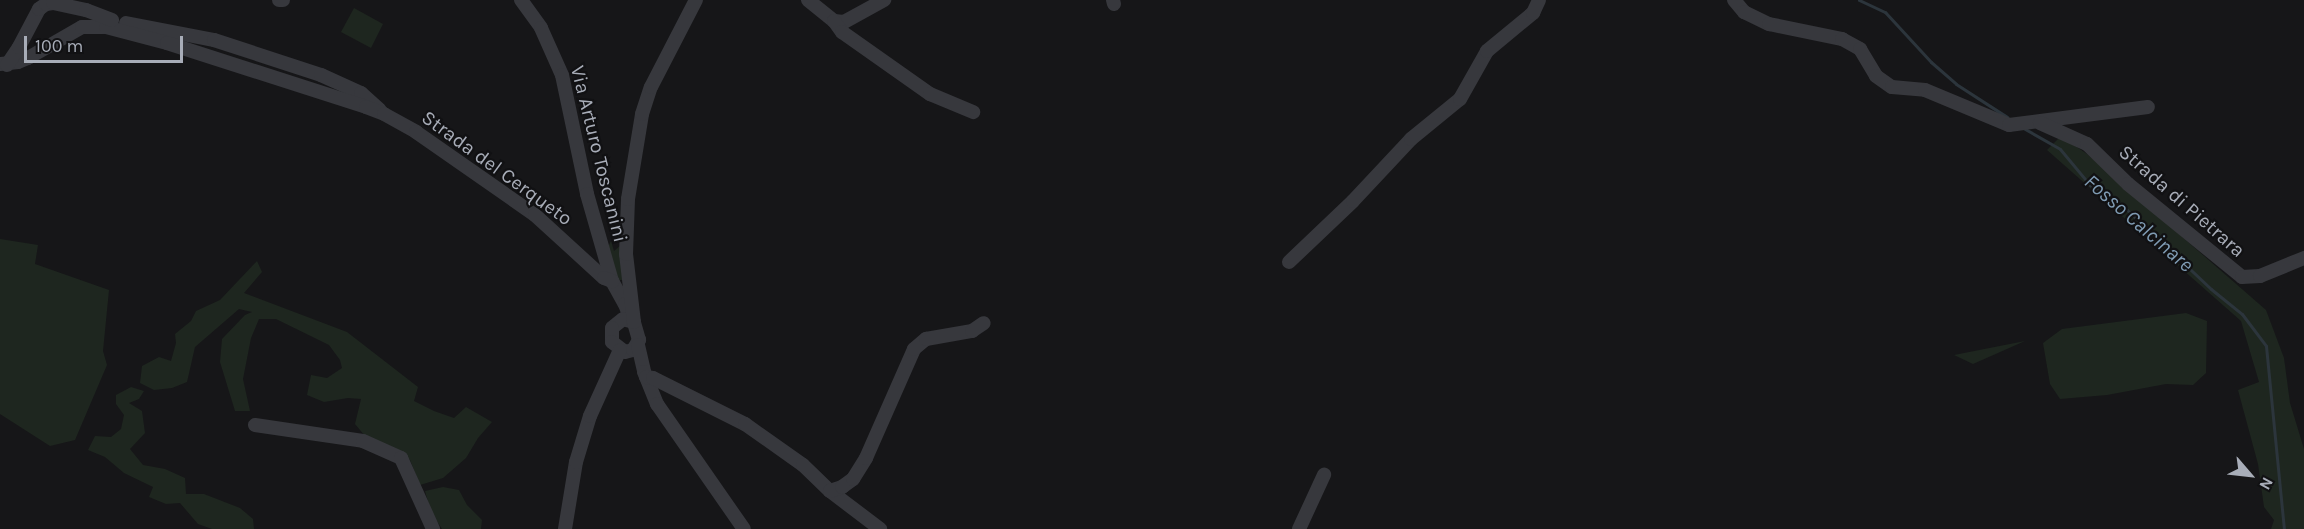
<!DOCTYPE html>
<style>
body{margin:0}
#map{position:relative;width:2304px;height:529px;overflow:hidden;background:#161618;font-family:Karla,sans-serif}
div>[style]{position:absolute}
.green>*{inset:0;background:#1e261f}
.stream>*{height:3px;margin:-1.5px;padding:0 1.5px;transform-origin:1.5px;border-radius:1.5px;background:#2c353c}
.minor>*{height:14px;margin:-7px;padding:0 7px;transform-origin:7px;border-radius:7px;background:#37383d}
span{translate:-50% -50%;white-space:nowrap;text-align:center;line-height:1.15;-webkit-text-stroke:4.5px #111113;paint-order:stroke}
.street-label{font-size:20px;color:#a8adb8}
.water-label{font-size:21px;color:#7f9bb3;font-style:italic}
.north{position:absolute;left:2220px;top:445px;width:60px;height:60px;-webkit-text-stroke:4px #111113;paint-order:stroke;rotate:118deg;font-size:16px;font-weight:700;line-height:24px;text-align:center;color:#a8adb8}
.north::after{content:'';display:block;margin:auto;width:21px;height:27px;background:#a8adb8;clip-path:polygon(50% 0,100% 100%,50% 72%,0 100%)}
.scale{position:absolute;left:24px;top:36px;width:159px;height:27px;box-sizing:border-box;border:3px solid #a8adb8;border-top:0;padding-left:8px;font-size:18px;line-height:21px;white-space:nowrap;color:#a8adb8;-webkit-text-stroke:4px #111113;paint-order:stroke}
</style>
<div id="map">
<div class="green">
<i style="clip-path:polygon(354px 8px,383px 24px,371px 48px,341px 32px)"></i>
<i style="clip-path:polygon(2061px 136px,2087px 154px,2266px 310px,2284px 358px,2290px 403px,2304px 449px,2304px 529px,2271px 529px,2274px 520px,2264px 507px,2258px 464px,2238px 390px,2259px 382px,2241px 321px,2047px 150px)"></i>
<i style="clip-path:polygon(0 239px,38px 245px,35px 264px,109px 290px,103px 351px,107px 365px,75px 440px,50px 446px,0 414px)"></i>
<i style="clip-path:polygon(611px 241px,614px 251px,621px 245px,626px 280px,616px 280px,606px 251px)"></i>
<i style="clip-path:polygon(257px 261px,262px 272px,244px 293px,347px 332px,418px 387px,414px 401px,434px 411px,454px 418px,466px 407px,492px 422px,478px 438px,466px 458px,443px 478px,420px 485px,410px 460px,394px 448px,365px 436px,355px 424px,361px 399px,348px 398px,324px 402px,307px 395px,311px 375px,327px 378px,342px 368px,340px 360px,329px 345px,276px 319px,259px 319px,251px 338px,243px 379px,250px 411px,235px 411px,220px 362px,222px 339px,245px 315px,252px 312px,239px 309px,195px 347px,187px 382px,172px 388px,154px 390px,140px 383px,142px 366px,159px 357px,171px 361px,176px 343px,175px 334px,191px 321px,196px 311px,220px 300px)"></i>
<i style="clip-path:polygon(2186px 313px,2207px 321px,2206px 373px,2193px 385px,2166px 384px,2107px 395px,2060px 399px,2050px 384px,2043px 343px,2062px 329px)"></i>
<i style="clip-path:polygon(2025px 341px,1973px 364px,1954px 355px)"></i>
<i style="clip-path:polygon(131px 387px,144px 391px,139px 399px,129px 403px,142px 411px,145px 433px,130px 449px,143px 465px,165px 469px,185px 478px,186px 494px,204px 494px,240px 508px,253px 519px,254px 529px,212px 529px,198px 524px,180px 503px,166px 504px,149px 497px,153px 487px,124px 473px,105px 457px,88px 450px,95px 436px,111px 437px,121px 429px,124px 415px,116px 404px,116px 395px)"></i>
<i style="clip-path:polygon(443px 487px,459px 490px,467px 505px,482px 520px,481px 529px,442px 529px,431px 512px,425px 491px)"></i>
</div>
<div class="stream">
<i style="left:1859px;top:0;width:29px;rotate:25deg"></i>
<i style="left:1885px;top:12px;width:68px;rotate:47.4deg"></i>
<i style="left:1931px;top:62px;width:33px;rotate:41deg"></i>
<i style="left:1956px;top:84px;width:61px;rotate:32.9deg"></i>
<i style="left:2025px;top:129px;width:40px;rotate:29.7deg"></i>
<i style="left:2060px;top:149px;width:47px;rotate:50.2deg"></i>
<i style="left:2090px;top:185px;width:39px;rotate:32deg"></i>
<i style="left:2123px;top:206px;width:121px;rotate:43.3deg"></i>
<i style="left:2211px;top:289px;width:40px;rotate:39deg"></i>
<i style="left:2242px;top:314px;width:40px;rotate:53deg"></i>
<i style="left:2266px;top:346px;width:184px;rotate:84.4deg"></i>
</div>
<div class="minor">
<i style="left:279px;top:0;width:4px"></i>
<i style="left:521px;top:0;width:34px;rotate:54deg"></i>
<i style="left:541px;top:28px;width:51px;rotate:65.9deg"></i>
<i style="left:562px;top:75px;width:122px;rotate:78.1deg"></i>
<i style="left:587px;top:194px;width:91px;rotate:74deg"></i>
<i style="left:612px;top:281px;width:26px;rotate:61deg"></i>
<i style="left:625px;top:304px;width:15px;rotate:70deg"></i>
<i style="left:808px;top:0;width:33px;rotate:39deg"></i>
<i style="left:834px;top:21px;width:10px;rotate:6deg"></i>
<i style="left:844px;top:22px;width:46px;rotate:-28.8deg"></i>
<i style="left:1113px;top:0;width:4px;rotate:76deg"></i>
<i style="left:1734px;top:0;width:16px;rotate:50deg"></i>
<i style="left:1744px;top:12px;width:28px;rotate:26deg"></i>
<i style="left:1769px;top:24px;width:75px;rotate:11.6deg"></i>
<i style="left:1842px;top:39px;width:21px;rotate:29deg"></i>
<i style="left:1860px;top:49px;width:31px;rotate:59deg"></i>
<i style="left:1876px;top:76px;width:19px;rotate:35deg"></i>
<i style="left:1892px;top:87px;width:33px;rotate:5deg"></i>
<i style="left:1925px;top:90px;width:91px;rotate:22.6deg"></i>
<i style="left:2009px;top:125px;width:140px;rotate:-7.4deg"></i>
<i style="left:834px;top:21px;width:14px;rotate:54deg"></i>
<i style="left:842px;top:32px;width:108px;rotate:35.2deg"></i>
<i style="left:930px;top:94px;width:47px;rotate:22.7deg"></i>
<i style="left:126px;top:23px;width:90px;rotate:10.9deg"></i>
<i style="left:214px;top:40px;width:113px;rotate:18.1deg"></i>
<i style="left:321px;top:75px;width:44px;rotate:24.2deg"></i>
<i style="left:361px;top:93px;width:25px;rotate:42deg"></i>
<i style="left:0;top:64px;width:18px;rotate:-6deg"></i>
<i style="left:18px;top:62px;width:11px;rotate:-22deg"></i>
<i style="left:28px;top:58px;width:62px;rotate:-29.9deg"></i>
<i style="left:82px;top:27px;width:24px"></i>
<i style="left:106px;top:27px;width:63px;rotate:14.7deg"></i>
<i style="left:167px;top:43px;width:209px;rotate:17.8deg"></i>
<i style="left:366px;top:107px;width:19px;rotate:21deg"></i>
<i style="left:384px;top:114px;width:37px;rotate:29deg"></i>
<i style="left:416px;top:132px;width:145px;rotate:34.9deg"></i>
<i style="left:535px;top:215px;width:93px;rotate:42.4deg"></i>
<i style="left:604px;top:278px;width:9px;rotate:21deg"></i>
<i style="left:7px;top:65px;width:22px;rotate:-56deg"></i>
<i style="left:19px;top:47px;width:43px;rotate:-62.2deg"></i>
<i style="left:39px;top:9px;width:9px;rotate:-36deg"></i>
<i style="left:46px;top:4px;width:7px;rotate:-8deg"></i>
<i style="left:53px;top:3px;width:34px;rotate:12deg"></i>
<i style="left:86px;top:10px;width:28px;rotate:21deg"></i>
<i style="left:2040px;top:123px;width:51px;rotate:24.1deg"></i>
<i style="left:2087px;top:144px;width:57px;rotate:44.3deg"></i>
<i style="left:2128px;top:184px;width:147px;rotate:39.2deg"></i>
<i style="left:2242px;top:277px;width:18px;rotate:-3deg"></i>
<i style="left:2260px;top:276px;width:48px;rotate:-22.2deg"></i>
<i style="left:1289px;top:262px;width:88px;rotate:-43.6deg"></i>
<i style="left:1353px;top:201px;width:85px;rotate:-46.9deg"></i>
<i style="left:1411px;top:139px;width:63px;rotate:-39.2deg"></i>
<i style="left:1460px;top:99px;width:55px;rotate:-60.6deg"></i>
<i style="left:1487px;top:51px;width:60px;rotate:-39.6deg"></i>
<i style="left:1533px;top:13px;width:14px;rotate:-65deg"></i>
<i style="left:634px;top:322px;width:11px;rotate:-165deg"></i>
<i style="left:623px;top:319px;width:14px;rotate:141deg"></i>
<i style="left:612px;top:328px;width:14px;rotate:90deg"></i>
<i style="left:612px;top:342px;width:16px;rotate:38deg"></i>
<i style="left:625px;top:352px;width:8px;rotate:-14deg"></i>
<i style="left:633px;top:350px;width:12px;rotate:-59deg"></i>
<i style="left:639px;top:340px;width:19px;rotate:-106deg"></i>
<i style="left:634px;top:322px;width:68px;rotate:-96.7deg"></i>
<i style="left:626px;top:254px;width:55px;rotate:-87.9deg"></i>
<i style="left:628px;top:199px;width:86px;rotate:-80.6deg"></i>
<i style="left:642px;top:114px;width:28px;rotate:-72deg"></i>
<i style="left:651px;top:87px;width:98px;rotate:-62.7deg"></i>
<i style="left:638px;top:345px;width:28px;rotate:77deg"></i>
<i style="left:644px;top:372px;width:35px;rotate:68deg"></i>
<i style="left:657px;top:404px;width:152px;rotate:55.2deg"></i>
<i style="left:646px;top:377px;width:7px;rotate:8deg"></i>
<i style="left:653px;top:378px;width:103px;rotate:26.6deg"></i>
<i style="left:745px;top:424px;width:71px;rotate:35.3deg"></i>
<i style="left:803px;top:465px;width:37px;rotate:44deg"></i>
<i style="left:830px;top:491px;width:63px;rotate:37.2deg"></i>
<i style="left:255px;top:425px;width:109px;rotate:8.4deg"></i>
<i style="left:363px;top:441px;width:42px;rotate:24.1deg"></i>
<i style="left:401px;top:458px;width:78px;rotate:65.7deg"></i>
<i style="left:830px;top:491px;width:13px;rotate:-18deg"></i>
<i style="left:842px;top:487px;width:14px;rotate:-36deg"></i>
<i style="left:853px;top:479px;width:25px;rotate:-58deg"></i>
<i style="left:866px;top:458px;width:119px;rotate:-66.2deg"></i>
<i style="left:914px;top:349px;width:16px;rotate:-40deg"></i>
<i style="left:926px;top:339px;width:47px;rotate:-9.9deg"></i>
<i style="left:972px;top:331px;width:14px;rotate:-34deg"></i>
<i style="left:565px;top:529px;width:68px;rotate:-80.7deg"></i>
<i style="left:576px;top:462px;width:48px;rotate:-73.1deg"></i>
<i style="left:590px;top:416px;width:72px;rotate:-65.6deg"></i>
<i style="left:1299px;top:529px;width:60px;rotate:-65.2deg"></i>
</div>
<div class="street-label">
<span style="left:599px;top:154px;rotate:76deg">Via Arturo Toscanini</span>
<span style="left:497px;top:168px;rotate:36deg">Strada del Cerqueto</span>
<span style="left:2182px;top:201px;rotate:41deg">Strada di Pietrara</span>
</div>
<div class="water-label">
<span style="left:2139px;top:223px;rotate:41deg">Fosso Calcinare</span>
</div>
<div class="north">N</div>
<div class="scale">100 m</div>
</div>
